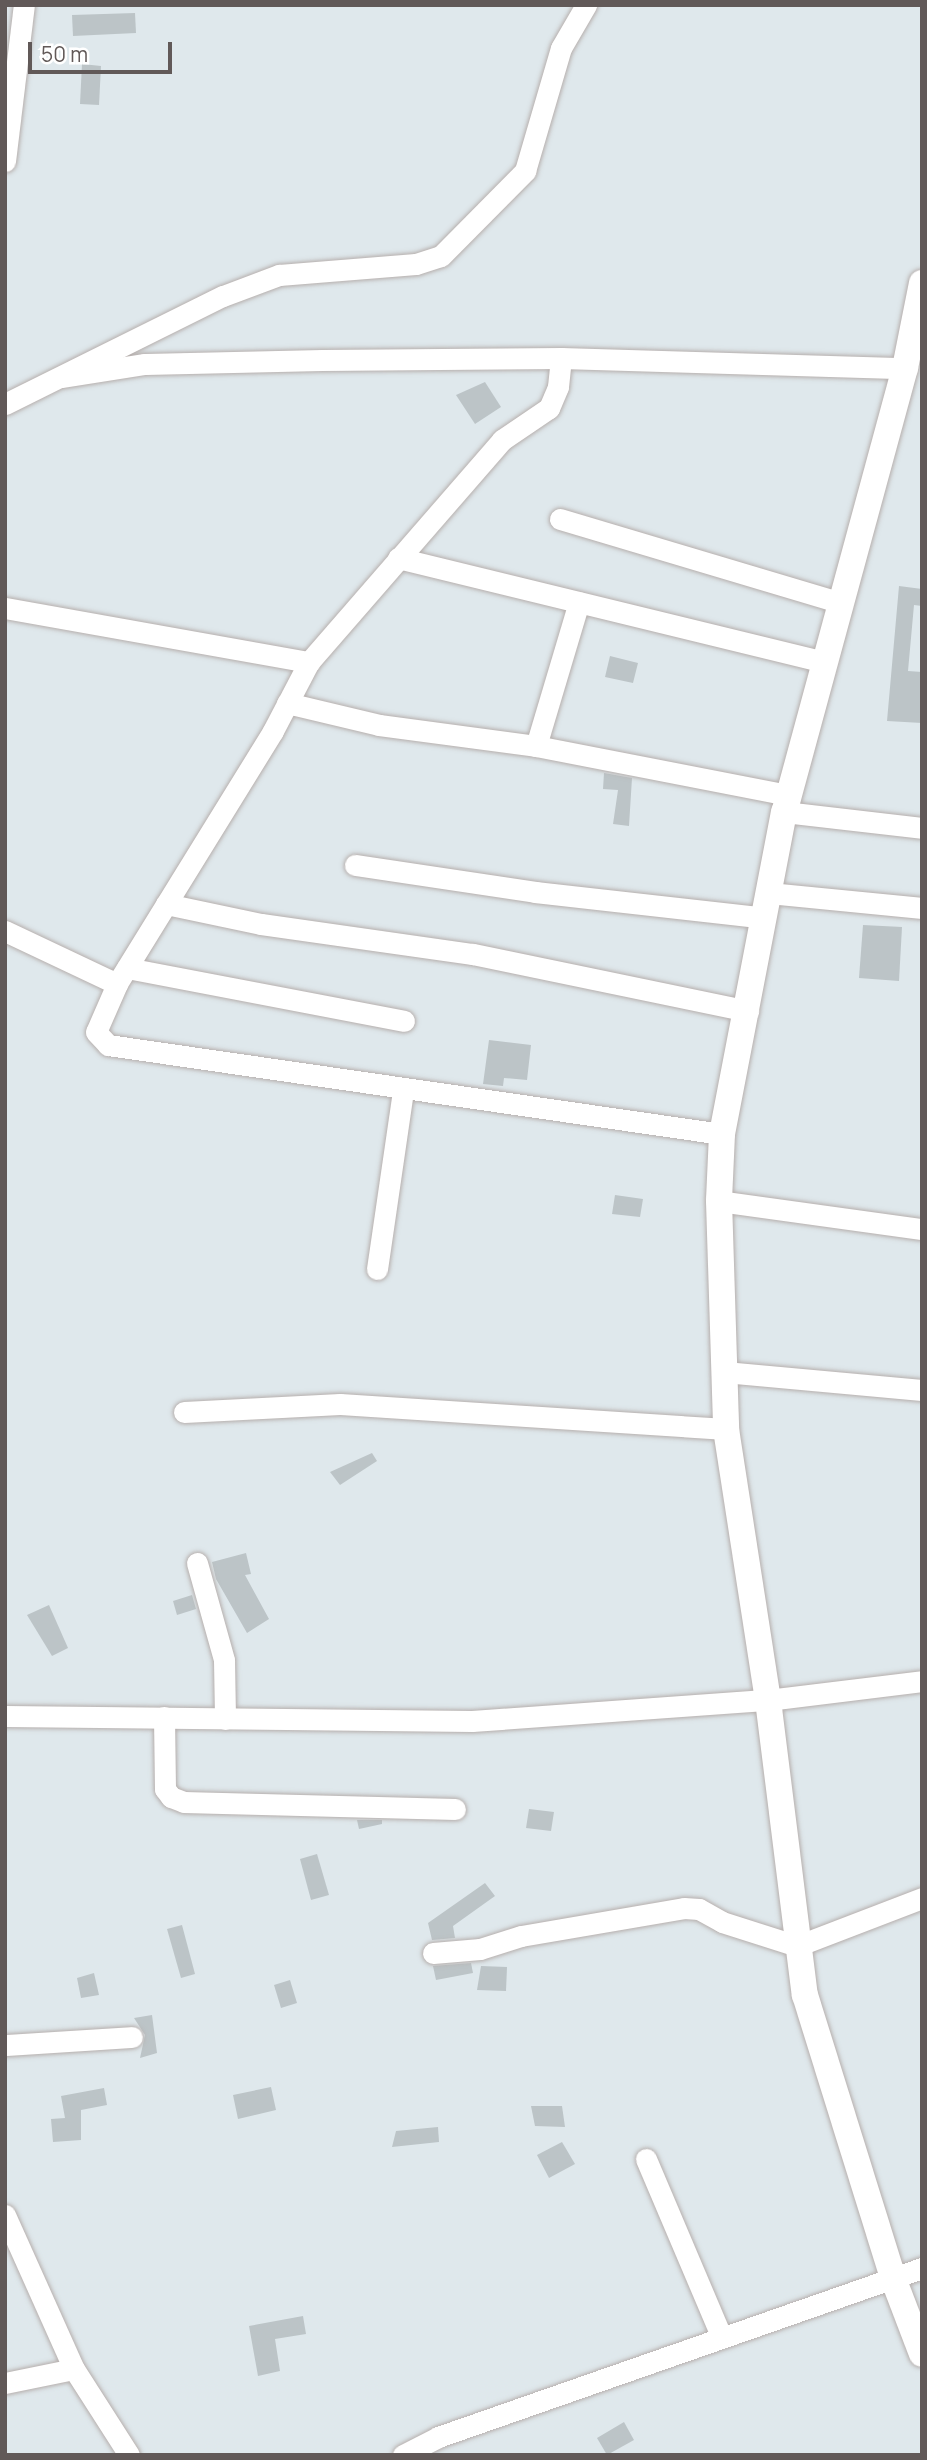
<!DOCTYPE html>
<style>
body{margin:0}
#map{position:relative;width:927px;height:2460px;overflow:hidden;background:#dfe8ec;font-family:Manrope,sans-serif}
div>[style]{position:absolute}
.building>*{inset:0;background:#bcc4c7}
.roads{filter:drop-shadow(0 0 2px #b6afad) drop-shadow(0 0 2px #b6afad)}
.minor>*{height:21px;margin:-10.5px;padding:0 10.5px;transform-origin:10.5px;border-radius:10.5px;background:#fff}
.tertiary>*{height:26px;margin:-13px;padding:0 13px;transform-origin:13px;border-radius:13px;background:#fff}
span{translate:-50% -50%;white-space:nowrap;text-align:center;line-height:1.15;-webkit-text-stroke:5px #fff;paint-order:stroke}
.frame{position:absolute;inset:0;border:7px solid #615958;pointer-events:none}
.scale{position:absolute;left:28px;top:42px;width:144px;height:32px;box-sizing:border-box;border:4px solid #615958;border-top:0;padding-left:9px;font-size:21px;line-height:24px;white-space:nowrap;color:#615958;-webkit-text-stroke:5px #fff;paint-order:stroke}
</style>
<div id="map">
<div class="building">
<i style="clip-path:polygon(135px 13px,136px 33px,73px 36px,72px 15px)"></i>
<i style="clip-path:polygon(82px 64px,101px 66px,99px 105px,80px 104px)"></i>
<i style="clip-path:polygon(485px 382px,501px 407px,475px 424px,456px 395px)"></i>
<i style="clip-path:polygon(899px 586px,922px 589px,922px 606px,914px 605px,908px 671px,922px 672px,922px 723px,887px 721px)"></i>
<i style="clip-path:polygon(610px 656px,638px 663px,633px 683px,605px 677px)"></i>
<i style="clip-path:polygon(604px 773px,632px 778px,629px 826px,613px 824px,618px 790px,603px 789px)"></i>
<i style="clip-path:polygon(863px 925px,902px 927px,899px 981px,859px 978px)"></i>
<i style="clip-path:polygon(489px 1040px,531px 1045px,527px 1080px,504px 1078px,503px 1086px,483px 1084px)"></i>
<i style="clip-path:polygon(615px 1195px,643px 1199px,640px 1217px,612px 1214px)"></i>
<i style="clip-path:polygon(372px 1453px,377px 1461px,340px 1485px,330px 1472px)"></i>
<i style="clip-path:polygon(246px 1553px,251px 1574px,245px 1575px,269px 1619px,247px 1633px,216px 1579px,212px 1562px)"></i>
<i style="clip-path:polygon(192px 1595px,196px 1609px,177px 1615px,173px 1601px)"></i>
<i style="clip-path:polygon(49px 1605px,68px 1648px,52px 1656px,27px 1615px)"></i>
<i style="clip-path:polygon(529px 1809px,554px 1812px,551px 1831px,526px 1828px)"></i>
<i style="clip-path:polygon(357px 1820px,382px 1820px,382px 1824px,359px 1829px)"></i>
<i style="clip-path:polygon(317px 1854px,329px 1895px,311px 1900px,300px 1859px)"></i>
<i style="clip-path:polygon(485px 1883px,495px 1896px,453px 1926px,455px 1938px,432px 1940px,428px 1923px)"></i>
<i style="clip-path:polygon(182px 1925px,195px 1974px,181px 1978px,167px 1929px)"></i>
<i style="clip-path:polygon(471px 1963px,473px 1973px,436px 1980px,433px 1966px)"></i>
<i style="clip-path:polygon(481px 1966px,507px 1967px,506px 1991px,477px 1990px)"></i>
<i style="clip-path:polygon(94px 1973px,99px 1995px,81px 1998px,77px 1978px)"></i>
<i style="clip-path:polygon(290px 1980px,297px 2003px,281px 2008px,274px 1985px)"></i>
<i style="clip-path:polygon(152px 2015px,157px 2053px,140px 2058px,145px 2035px,134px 2018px)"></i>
<i style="clip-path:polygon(271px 2087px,276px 2110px,238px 2119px,233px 2095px)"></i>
<i style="clip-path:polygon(104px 2088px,107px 2105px,81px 2110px,81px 2140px,53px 2142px,51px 2119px,65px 2118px,61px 2096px)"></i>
<i style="clip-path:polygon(531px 2106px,562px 2106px,565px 2127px,535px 2126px)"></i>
<i style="clip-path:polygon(438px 2127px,439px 2142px,392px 2147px,396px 2131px)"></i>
<i style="clip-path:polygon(562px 2142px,575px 2164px,549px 2178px,537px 2155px)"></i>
<i style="clip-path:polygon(303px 2316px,306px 2334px,275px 2339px,280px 2371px,258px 2376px,249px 2326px)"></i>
<i style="clip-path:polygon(624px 2422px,634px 2440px,607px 2455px,597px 2438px)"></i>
</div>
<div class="roads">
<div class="minor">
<i style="left:5px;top:161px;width:157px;rotate:-83.1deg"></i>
<i style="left:561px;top:358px;width:29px;rotate:96deg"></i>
<i style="left:558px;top:387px;width:23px;rotate:113deg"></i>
<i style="left:549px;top:408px;width:57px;rotate:145.8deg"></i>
<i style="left:502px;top:440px;width:294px;rotate:131deg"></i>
<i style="left:309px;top:662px;width:78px;rotate:117.6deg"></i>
<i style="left:273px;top:731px;width:297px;rotate:121.7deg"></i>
<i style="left:117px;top:984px;width:52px;rotate:113.6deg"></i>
<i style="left:96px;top:1032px;width:18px;rotate:47deg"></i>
<i style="left:108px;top:1045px;width:620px;rotate:8.25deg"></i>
<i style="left:61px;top:377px;width:85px;rotate:-8.8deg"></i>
<i style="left:145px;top:364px;width:177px;rotate:-1.3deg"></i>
<i style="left:322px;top:360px;width:239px;rotate:-0.5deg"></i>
<i style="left:561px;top:358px;width:344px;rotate:1.7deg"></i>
<i style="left:5px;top:404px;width:243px;rotate:-26.4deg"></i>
<i style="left:223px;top:296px;width:60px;rotate:-20.6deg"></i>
<i style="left:279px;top:275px;width:137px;rotate:-4.6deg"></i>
<i style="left:416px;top:264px;width:26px;rotate:-18deg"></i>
<i style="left:441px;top:256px;width:120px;rotate:-45.3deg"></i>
<i style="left:525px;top:171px;width:128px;rotate:-73.7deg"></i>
<i style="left:561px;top:48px;width:50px;rotate:-59.8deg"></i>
<i style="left:560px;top:519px;width:293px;rotate:16.6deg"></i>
<i style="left:398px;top:558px;width:439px;rotate:13.7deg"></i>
<i style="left:5px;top:608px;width:309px;rotate:10.1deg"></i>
<i style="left:287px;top:703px;width:95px;rotate:13.4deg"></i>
<i style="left:379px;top:725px;width:158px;rotate:7.6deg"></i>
<i style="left:536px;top:746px;width:258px;rotate:11deg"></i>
<i style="left:536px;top:746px;width:150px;rotate:-73.4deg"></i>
<i style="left:784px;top:812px;width:139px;rotate:6.6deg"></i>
<i style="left:355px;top:865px;width:182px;rotate:8.5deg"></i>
<i style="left:535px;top:892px;width:231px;rotate:6.4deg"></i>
<i style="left:769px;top:893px;width:154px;rotate:5.6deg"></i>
<i style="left:166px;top:904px;width:97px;rotate:11.9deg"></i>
<i style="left:261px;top:924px;width:214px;rotate:8.1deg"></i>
<i style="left:473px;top:954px;width:281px;rotate:11.7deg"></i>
<i style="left:5px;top:931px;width:124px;rotate:25.3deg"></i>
<i style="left:127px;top:968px;width:282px;rotate:10.8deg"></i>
<i style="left:719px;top:1201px;width:205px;rotate:7.9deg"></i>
<i style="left:377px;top:1269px;width:180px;rotate:-81.7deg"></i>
<i style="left:724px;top:1372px;width:199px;rotate:5.2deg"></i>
<i style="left:184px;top:1412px;width:156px;rotate:-2.9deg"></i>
<i style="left:340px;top:1404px;width:387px;rotate:3.7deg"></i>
<i style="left:197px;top:1563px;width:101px;rotate:74.4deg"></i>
<i style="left:224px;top:1660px;width:59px;rotate:89deg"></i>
<i style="left:5px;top:1716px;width:467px;rotate:0.6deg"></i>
<i style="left:472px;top:1721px;width:297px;rotate:-4.1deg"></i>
<i style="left:768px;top:1700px;width:155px;rotate:-7deg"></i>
<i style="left:164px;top:1717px;width:72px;rotate:89.2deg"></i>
<i style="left:165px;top:1789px;width:10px;rotate:53deg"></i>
<i style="left:171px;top:1797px;width:14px;rotate:21deg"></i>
<i style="left:184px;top:1802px;width:271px;rotate:1.5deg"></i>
<i style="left:433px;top:1953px;width:47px;rotate:-4.9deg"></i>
<i style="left:480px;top:1949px;width:43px;rotate:-17.6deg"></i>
<i style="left:521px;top:1936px;width:165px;rotate:-9.7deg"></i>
<i style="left:684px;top:1908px;width:15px;rotate:4deg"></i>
<i style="left:699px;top:1909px;width:26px;rotate:29deg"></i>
<i style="left:722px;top:1922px;width:79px;rotate:17.7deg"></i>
<i style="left:797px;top:1946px;width:134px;rotate:-21deg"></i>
<i style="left:5px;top:2045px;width:127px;rotate:-3.6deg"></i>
<i style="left:646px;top:2159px;width:194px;rotate:67deg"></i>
<i style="left:5px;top:2215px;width:169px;rotate:65.9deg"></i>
<i style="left:74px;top:2369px;width:102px;rotate:57.4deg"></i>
<i style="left:5px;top:2383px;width:70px;rotate:-11.5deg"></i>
<i style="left:403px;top:2455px;width:39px;rotate:-27deg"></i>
<i style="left:438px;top:2437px;width:513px;rotate:-19.25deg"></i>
</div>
<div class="tertiary">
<i style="left:922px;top:283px;width:87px;rotate:101.3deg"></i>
<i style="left:905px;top:368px;width:460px;rotate:105.2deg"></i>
<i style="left:784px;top:812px;width:328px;rotate:100.9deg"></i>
<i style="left:722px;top:1134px;width:67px;rotate:92.6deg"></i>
<i style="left:719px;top:1201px;width:228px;rotate:88.2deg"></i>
<i style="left:726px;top:1429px;width:274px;rotate:81.2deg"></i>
<i style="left:768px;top:1700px;width:297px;rotate:82.9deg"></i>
<i style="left:805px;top:1995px;width:296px;rotate:72.7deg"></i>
<i style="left:893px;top:2278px;width:81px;rotate:69.1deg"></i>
</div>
</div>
<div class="frame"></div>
<div class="scale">50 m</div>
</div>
